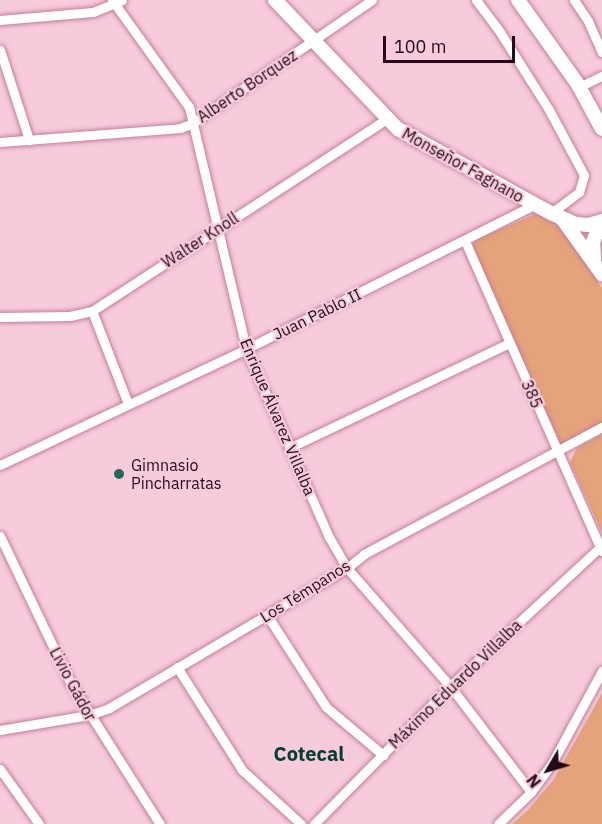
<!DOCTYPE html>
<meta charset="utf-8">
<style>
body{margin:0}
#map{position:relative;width:602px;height:824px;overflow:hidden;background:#f7cbdc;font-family:"IBM Plex Sans",sans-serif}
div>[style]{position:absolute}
.green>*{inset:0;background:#e4a37a}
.roads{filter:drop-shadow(0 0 2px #c37f9b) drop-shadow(0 0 2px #c37f9b)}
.street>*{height:9px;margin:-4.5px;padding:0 4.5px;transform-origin:4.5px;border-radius:4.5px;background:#fff}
.secondary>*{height:14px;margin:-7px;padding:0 7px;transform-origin:7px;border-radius:7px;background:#fff}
.dots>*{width:16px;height:16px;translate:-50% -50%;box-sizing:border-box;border:3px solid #f7cbdc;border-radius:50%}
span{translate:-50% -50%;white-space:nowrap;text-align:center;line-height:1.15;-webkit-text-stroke:4.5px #f7cbdc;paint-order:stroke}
.street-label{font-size:16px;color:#230a16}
.poi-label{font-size:16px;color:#230a16}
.left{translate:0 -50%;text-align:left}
.quarter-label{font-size:20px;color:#043e31;font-weight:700}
.north{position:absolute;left:518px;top:740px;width:60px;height:60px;-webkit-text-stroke:4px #f7cbdc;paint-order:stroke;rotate:232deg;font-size:16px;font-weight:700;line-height:24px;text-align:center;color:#230a16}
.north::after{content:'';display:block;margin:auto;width:21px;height:27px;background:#230a16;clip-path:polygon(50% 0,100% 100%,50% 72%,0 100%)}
.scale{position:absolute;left:383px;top:36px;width:132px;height:27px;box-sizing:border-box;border:3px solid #230a16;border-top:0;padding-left:8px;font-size:18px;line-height:21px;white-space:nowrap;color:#230a16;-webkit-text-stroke:4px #f7cbdc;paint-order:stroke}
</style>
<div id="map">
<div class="green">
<i style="clip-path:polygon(535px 214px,549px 219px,567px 233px,602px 288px,602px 422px,561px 445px,474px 255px,473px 246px,476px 240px)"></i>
<i style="clip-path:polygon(602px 434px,602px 533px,570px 462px,577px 448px)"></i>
<i style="clip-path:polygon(602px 693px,602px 824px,512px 824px,528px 810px,554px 779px)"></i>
</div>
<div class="roads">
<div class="street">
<i style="left:112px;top:0;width:132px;rotate:54.3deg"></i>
<i style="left:189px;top:107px;width:249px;rotate:76.7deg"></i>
<i style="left:246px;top:349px;width:206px;rotate:66.2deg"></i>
<i style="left:329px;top:537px;width:36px;rotate:60deg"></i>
<i style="left:347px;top:568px;width:157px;rotate:48.9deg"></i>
<i style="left:450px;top:686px;width:133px;rotate:52.6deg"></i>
<i style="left:476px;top:0;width:36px;rotate:53deg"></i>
<i style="left:498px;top:29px;width:93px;rotate:57.7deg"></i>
<i style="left:548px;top:108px;width:76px;rotate:61.8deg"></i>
<i style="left:584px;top:175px;width:18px;rotate:106deg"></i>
<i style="left:579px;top:192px;width:35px;rotate:143deg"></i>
<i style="left:574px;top:0;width:25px;rotate:56deg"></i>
<i style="left:588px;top:21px;width:34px;rotate:66deg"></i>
<i style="left:0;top:20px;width:93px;rotate:-4.9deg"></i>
<i style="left:93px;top:12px;width:31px;rotate:-22deg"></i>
<i style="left:0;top:50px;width:95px;rotate:72.1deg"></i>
<i style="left:579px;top:87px;width:25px;rotate:-26deg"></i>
<i style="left:0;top:142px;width:181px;rotate:-4.4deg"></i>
<i style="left:180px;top:128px;width:14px;rotate:-21deg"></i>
<i style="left:193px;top:123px;width:217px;rotate:-34.5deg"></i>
<i style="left:465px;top:241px;width:339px;rotate:66.2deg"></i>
<i style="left:92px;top:311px;width:100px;rotate:68.8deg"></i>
<i style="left:0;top:317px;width:70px;rotate:-0.8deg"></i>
<i style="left:70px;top:316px;width:23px;rotate:-13deg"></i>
<i style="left:92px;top:311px;width:351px;rotate:-33.1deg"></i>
<i style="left:289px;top:448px;width:244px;rotate:-25.5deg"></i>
<i style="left:0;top:465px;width:272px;rotate:-25.2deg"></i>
<i style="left:246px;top:349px;width:323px;rotate:-26.6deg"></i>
<i style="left:0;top:536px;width:164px;rotate:64.4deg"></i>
<i style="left:71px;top:684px;width:166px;rotate:57.6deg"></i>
<i style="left:267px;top:615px;width:109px;rotate:57.3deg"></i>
<i style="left:326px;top:707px;width:75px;rotate:40.1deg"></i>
<i style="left:177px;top:667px;width:122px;rotate:57.7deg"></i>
<i style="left:242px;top:770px;width:80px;rotate:42.5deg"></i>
<i style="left:0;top:730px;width:90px;rotate:-9.6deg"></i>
<i style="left:89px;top:715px;width:21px;rotate:-19deg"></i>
<i style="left:109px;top:708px;width:276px;rotate:-30.5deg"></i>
<i style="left:347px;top:568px;width:22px;rotate:-39deg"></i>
<i style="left:364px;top:554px;width:270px;rotate:-28.1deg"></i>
<i style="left:0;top:769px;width:67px;rotate:54.7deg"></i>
<i style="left:314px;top:824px;width:194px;rotate:-45.4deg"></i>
<i style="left:450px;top:686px;width:205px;rotate:-42.8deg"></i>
<i style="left:498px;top:824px;width:46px;rotate:-44.1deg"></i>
<i style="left:531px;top:792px;width:36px;rotate:-54deg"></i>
<i style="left:552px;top:763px;width:105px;rotate:-61.5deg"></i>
</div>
<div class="secondary">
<i style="left:275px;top:0;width:178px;rotate:46.4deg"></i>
<i style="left:398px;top:129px;width:175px;rotate:28.8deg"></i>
<i style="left:551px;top:213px;width:27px;rotate:24deg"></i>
<i style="left:576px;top:224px;width:12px;rotate:5deg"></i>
<i style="left:588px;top:225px;width:15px;rotate:-16deg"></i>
<i style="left:518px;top:0;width:102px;rotate:54.6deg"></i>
<i style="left:577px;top:83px;width:52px;rotate:61.5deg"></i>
<i style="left:563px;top:220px;width:67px;rotate:54.2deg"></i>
<i style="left:594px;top:259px;width:17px;rotate:-93deg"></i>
<i style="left:593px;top:242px;width:22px;rotate:-69deg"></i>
</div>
</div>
<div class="dots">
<i style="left:119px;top:474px;background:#256756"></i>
</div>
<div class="street-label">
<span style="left:247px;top:86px;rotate:-34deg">Alberto Borquez</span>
<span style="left:463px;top:165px;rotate:29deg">Monseñor Fagnano</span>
<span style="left:200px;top:240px;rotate:-33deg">Walter Knoll</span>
<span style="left:317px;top:314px;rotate:-26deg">Juan Pablo II</span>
<span style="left:532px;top:394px;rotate:66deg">385</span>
<span style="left:278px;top:417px;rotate:67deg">Enrique Álvarez Villalba</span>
<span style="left:305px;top:591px;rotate:-32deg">Los Témpanos</span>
<span style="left:73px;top:684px;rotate:62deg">Livio Gádor</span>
<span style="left:455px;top:684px;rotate:-44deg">Máximo Eduardo Villalba</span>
</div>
<div class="poi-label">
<span class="left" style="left:131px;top:474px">Gimnasio<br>Pincharratas</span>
</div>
<div class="quarter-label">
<span style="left:309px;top:753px">Cotecal</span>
</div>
<div class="north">N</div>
<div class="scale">100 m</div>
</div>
